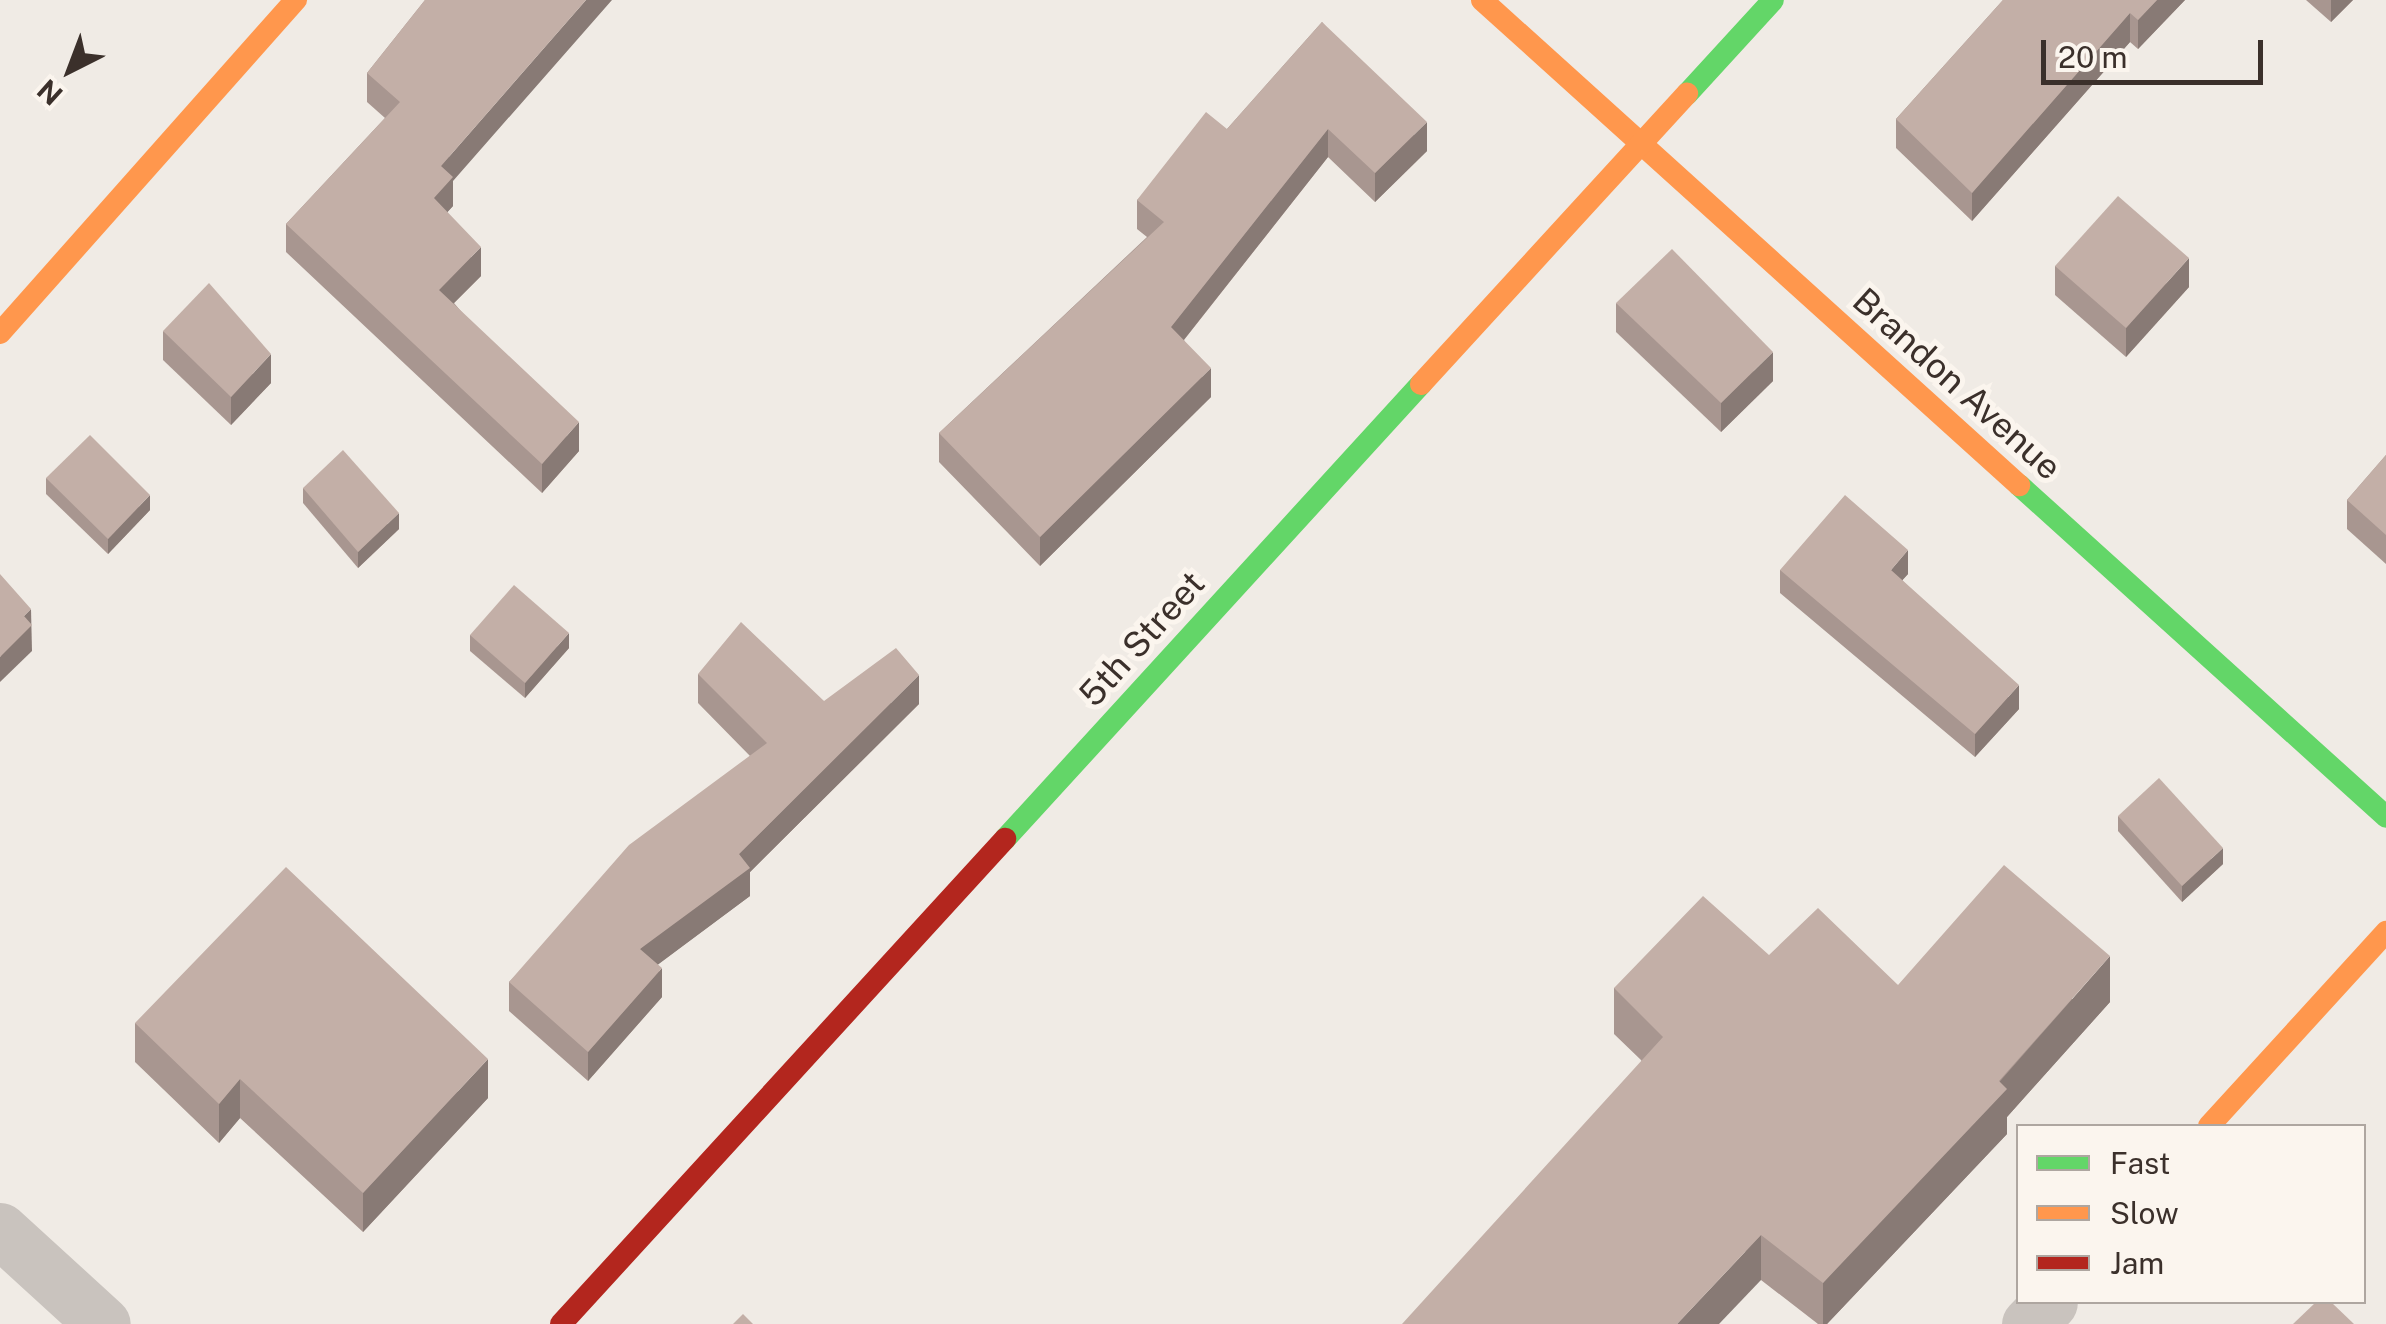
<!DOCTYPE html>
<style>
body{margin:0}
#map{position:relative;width:2386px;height:1324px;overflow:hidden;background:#f0ebe5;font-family:"Public Sans",sans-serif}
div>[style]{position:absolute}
.street>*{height:55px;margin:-27.5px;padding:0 27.5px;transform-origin:27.5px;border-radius:27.5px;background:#c9c3be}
.fast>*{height:22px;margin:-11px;padding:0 11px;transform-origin:11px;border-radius:11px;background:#63d668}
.slow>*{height:22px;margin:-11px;padding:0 11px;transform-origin:11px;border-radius:11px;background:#ff974d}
.jam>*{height:22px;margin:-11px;padding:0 11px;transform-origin:11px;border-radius:11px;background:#b3261e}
.wall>*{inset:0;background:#a89690}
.shaded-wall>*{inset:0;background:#887a75}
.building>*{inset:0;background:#c3afa7}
span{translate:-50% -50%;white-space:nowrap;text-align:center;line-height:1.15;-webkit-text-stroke:10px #fbf5ee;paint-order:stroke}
.street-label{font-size:35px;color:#3b302b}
.legend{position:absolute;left:2016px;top:1124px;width:350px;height:180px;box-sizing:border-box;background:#fbf5ee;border:2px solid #aea6a0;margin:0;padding:12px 18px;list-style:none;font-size:30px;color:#3b302b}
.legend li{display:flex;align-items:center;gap:20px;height:50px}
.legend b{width:50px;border:2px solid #aea6a0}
.north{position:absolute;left:20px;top:20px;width:100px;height:100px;-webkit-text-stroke:8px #fbf5ee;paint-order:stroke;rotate:222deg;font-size:28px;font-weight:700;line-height:40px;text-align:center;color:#3b302b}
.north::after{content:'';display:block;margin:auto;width:35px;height:45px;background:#3b302b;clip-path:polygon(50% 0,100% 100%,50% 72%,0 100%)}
.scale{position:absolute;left:2041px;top:40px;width:222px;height:45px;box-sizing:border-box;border:5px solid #3b302b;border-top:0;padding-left:12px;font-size:30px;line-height:35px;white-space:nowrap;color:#3b302b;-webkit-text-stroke:8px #fbf5ee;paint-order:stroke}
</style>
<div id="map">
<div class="street">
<i style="left:0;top:1230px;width:139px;rotate:42.4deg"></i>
<i style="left:2029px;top:1324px;width:30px;rotate:-46deg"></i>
</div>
<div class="fast">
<i style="left:1687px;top:94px;width:127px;rotate:-47.5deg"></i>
<i style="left:2019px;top:485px;width:495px;rotate:42.1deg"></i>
<i style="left:1005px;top:839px;width:617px;rotate:-47.56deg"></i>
</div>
<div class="slow">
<i style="left:1482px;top:0;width:724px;rotate:42.09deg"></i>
<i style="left:0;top:333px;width:446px;rotate:-48.4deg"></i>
<i style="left:1421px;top:384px;width:394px;rotate:-47.5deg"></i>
<i style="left:2209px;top:1126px;width:263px;rotate:-47.6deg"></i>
</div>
<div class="jam">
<i style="left:561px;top:1324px;width:658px;rotate:-47.53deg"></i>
</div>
<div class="wall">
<i style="clip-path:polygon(425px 0,453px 181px,453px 206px,447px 212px,481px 276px,454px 303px,579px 451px,542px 493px,286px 252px,286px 224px,385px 118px,367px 102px,367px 73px)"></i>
<i style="clip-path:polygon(2003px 0,2185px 0,2138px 49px,2130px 42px,1972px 221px,1896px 148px,1896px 119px)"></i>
<i style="clip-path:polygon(2306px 0,2353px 0,2331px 22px)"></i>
<i style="clip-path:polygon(1322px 22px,1427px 151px,1375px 202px,1328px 157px,1184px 340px,1211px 397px,1040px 566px,939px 462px,939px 433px,1147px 237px,1137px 229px,1137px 200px,1227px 129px)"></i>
<i style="clip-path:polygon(2055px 266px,2189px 287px,2126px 357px,2055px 295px)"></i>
<i style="clip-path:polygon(1616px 303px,1773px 381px,1721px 432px,1616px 332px)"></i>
<i style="clip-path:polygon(163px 331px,271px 383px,231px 425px,163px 360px)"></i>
<i style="clip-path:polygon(2386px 455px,2386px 564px,2347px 529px,2347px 500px)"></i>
<i style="clip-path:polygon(46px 478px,150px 510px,108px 554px,46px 494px)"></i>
<i style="clip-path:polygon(303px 488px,399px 529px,358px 568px,303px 503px)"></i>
<i style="clip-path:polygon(1780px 570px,1908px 574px,1902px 580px,2019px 709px,1975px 757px,1780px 593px)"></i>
<i style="clip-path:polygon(470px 635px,569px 648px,525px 698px,470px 651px)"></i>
<i style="clip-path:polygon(698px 674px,824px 701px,919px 704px,750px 872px,750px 896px,658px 964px,662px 997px,588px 1081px,509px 1011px,509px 982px,750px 756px,698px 703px)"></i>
<i style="clip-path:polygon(2118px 816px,2223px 864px,2182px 902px,2118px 831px)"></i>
<i style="clip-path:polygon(1769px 955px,1898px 985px,2110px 1002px,2007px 1117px,2007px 1134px,1827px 1324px,1818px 1324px,1761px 1280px,1641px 1060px,1614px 1034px,1614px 988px)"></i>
<i style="clip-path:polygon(135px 1023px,488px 1098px,363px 1232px,240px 1118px,219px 1143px,135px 1062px)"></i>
</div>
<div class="shaded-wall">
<i style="clip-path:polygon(586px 0,612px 0,453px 181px,453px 206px,434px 227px,434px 198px,441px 166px)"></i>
<i style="clip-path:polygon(2157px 0,2185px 0,2138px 49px,2138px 20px)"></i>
<i style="clip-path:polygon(2331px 0,2353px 0,2331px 22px)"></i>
<i style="clip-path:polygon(2130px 13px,2130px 42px,1972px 221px,1972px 193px)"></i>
<i style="clip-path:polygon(1427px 122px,1427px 151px,1375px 202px,1375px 173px)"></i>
<i style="clip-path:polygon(1328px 129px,1328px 157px,1171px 356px,1171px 327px)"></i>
<i style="clip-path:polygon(481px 247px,481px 276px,439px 318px,439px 290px)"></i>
<i style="clip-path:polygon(2189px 258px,2189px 287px,2126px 357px,2126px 328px)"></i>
<i style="clip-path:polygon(1773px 352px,1773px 381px,1721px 432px,1721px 403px)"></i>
<i style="clip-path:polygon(271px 354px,271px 383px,231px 425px,231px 397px)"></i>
<i style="clip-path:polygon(1211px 368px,1211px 397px,1040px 566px,1040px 537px)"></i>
<i style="clip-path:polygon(579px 422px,579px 451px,542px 493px,542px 464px)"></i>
<i style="clip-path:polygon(150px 495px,150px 510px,108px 554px,108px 539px)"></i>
<i style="clip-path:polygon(399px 513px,399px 529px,358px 568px,358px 552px)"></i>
<i style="clip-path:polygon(1908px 550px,1908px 574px,1891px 593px,1891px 570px)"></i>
<i style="clip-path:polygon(31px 609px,32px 651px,0 682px,0 657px,24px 616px)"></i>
<i style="clip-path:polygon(569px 633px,569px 648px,525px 698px,525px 683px)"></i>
<i style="clip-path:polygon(919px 675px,919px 704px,750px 872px,750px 896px,640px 978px,640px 949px,739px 854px)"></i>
<i style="clip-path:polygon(2019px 685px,2019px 709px,1975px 757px,1975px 734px)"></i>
<i style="clip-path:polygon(2223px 848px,2223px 864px,2182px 902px,2182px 886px)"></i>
<i style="clip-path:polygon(2110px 956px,2110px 1002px,2007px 1117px,2007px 1134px,1827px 1324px,1823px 1324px,1823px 1283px)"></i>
<i style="clip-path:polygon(662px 968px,662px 997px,588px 1081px,588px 1052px)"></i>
<i style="clip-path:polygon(488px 1059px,488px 1098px,363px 1232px,363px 1193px)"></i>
<i style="clip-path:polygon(240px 1079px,240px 1118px,219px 1143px,219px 1104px)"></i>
<i style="clip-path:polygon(1761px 1235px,1761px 1280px,1719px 1324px,1677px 1324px)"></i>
</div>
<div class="building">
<i style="clip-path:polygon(425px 0,586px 0,441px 166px,453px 177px,434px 198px,481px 247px,439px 290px,579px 422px,542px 464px,286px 224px,400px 102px,367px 73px)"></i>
<i style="clip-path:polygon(2003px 0,2157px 0,2138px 20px,2130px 13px,1972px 193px,1896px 119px)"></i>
<i style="clip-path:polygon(1322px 22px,1427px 122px,1375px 173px,1328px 129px,1171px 327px,1211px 368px,1040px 537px,939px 433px,1164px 222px,1137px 200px,1206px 112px,1227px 129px)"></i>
<i style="clip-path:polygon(2118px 196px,2189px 258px,2126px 328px,2055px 266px)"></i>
<i style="clip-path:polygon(1672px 249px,1773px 352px,1721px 403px,1616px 303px)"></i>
<i style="clip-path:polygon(209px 283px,271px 354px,231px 397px,163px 331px)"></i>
<i style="clip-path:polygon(90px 435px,150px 495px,108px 539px,46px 478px)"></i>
<i style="clip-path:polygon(343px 450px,399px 513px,358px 552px,303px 488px)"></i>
<i style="clip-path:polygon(2386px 455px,2386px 535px,2347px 500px)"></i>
<i style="clip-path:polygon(1845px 495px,1908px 550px,1891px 570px,2019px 685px,1975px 734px,1780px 570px)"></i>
<i style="clip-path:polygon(0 574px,31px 609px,24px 616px,32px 625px,0 657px)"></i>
<i style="clip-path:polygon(514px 585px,569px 633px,525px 683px,470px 635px)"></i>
<i style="clip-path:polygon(741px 622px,824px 701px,896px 648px,919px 675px,739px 854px,750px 868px,640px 949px,662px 968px,588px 1052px,509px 982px,629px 845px,767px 743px,698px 674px)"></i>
<i style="clip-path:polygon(2159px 778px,2223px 848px,2182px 886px,2118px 816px)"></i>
<i style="clip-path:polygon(2004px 865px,2110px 956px,1999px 1081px,2007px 1089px,1823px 1283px,1761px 1235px,1677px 1324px,1402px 1324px,1663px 1037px,1614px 988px,1703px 896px,1769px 955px,1818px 908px,1898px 985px)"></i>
<i style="clip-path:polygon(286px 867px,488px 1059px,363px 1193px,240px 1079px,219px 1104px,135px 1023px)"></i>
<i style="clip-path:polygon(2316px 1302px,2331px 1302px,2354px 1324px,2293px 1324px)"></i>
<i style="clip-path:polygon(743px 1314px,753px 1324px,733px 1324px)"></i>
</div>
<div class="street-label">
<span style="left:1957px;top:384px;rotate:42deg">Brandon Avenue</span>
<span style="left:1142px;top:639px;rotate:-48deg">5th Street</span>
</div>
<ul class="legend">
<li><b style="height:12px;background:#63d668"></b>Fast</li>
<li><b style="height:12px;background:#ff974d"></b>Slow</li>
<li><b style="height:12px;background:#b3261e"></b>Jam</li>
</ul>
<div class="north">N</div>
<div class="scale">20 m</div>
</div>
